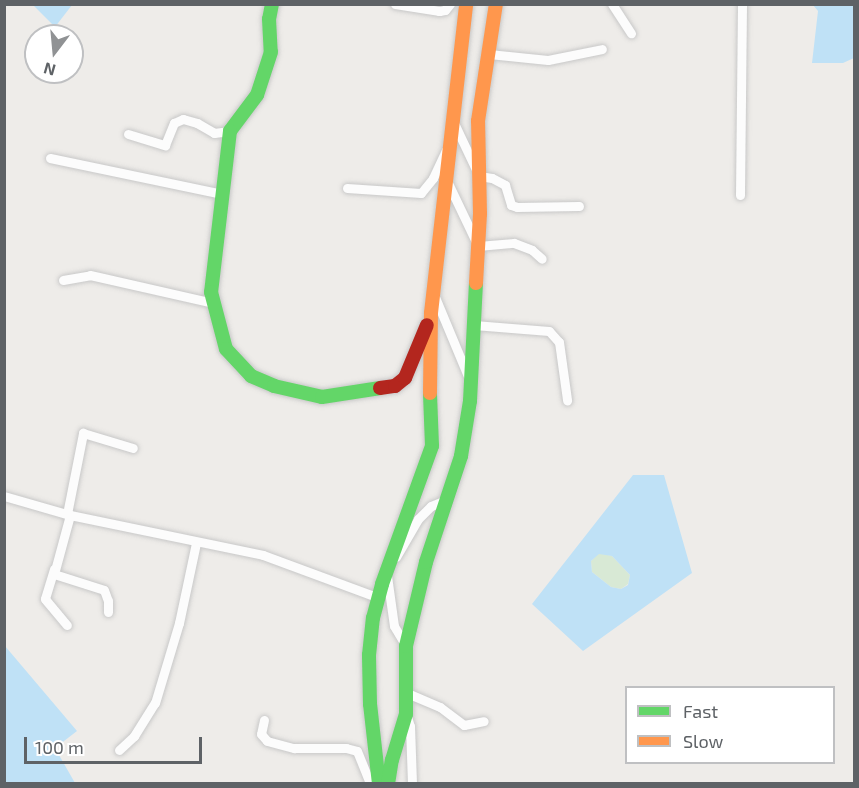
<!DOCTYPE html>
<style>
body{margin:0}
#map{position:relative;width:859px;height:788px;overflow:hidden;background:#eeece9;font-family:"Exo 2",sans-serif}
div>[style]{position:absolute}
.green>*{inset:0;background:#d8e9d5}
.water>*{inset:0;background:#bfe1f6}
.roads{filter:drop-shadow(0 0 2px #c8c8c8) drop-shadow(0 0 2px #c8c8c8)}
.street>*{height:9px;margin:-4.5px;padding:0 4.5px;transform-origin:4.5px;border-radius:4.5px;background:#fcfcfc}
.fast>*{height:14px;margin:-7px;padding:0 7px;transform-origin:7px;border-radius:7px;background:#63d668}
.slow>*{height:14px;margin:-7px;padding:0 7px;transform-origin:7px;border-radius:7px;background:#ff974d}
.jam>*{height:14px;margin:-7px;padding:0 7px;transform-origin:7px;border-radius:7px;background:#b3261e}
span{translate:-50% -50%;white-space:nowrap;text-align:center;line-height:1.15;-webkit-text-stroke:4.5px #fff;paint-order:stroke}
.frame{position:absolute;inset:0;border:6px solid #5e6266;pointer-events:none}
.legend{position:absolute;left:625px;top:686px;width:210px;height:78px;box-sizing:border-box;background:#fff;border:2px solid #bfc0c2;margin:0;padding:8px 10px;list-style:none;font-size:18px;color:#5e6266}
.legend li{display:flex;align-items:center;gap:12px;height:30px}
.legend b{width:30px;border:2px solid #bfc0c2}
.north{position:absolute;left:24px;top:24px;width:60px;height:60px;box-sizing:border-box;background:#fff;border:2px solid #bfc0c2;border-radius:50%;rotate:196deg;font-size:16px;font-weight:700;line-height:24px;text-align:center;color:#5e6266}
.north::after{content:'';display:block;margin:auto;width:21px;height:27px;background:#909294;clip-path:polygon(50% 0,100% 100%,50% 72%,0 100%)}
.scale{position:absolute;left:24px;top:737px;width:178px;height:27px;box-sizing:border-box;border:3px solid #5e6266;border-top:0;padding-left:8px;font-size:18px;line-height:21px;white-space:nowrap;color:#5e6266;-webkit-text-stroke:4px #fff;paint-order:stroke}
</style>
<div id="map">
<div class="green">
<i style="clip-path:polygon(599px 553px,612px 556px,630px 575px,628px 584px,621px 589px,611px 587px,592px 572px,591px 561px)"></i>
</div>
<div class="water">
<i style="clip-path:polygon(33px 5px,72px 5px,55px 27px)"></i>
<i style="clip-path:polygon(813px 5px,854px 5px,854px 58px,843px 63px,812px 63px,818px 11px)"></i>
<i style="clip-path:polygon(evenodd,633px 475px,664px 475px,692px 573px,583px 651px,532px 604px,633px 475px,599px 554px,612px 556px,630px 575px,628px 585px,621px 589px,611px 587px,592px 572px,591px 561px,599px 554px)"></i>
<i style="clip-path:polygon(5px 646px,77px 731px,55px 748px,75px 783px,5px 783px)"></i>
</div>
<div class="roads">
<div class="street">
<i style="left:395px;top:4px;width:45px;rotate:9deg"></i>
<i style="left:439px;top:11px;width:6px;rotate:-9deg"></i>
<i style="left:445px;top:10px;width:8px;rotate:-50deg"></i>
<i style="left:612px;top:4px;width:35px;rotate:57deg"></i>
<i style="left:489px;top:54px;width:59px;rotate:5.8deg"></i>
<i style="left:548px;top:60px;width:55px;rotate:-11.5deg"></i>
<i style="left:454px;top:123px;width:59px;rotate:64.7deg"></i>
<i style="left:479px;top:176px;width:13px;rotate:9deg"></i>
<i style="left:492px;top:178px;width:15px;rotate:28deg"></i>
<i style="left:505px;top:185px;width:21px;rotate:73deg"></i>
<i style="left:511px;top:205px;width:6px;rotate:18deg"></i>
<i style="left:517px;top:207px;width:62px;rotate:-0.9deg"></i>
<i style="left:128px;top:134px;width:39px;rotate:17deg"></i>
<i style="left:165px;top:145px;width:24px;rotate:-68deg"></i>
<i style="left:174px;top:123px;width:10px;rotate:-24deg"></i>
<i style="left:183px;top:119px;width:15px;rotate:16deg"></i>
<i style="left:197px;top:123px;width:20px;rotate:30deg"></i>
<i style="left:214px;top:133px;width:16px;rotate:-7deg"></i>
<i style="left:50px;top:158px;width:176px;rotate:11.8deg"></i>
<i style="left:447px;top:181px;width:72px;rotate:64.5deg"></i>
<i style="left:478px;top:246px;width:36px;rotate:-5deg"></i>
<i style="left:514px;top:243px;width:19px;rotate:21deg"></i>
<i style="left:532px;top:250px;width:13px;rotate:42deg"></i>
<i style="left:347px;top:188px;width:74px;rotate:3.9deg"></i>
<i style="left:421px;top:193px;width:19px;rotate:-51deg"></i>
<i style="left:433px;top:178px;width:31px;rotate:-65deg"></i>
<i style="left:740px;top:195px;width:191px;rotate:-89.4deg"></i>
<i style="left:63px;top:280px;width:27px;rotate:-10deg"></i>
<i style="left:90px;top:275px;width:126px;rotate:12.8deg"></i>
<i style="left:435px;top:297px;width:91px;rotate:67.4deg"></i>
<i style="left:474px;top:325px;width:75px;rotate:4.6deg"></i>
<i style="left:549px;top:331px;width:15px;rotate:48deg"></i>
<i style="left:559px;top:342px;width:59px;rotate:82.1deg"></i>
<i style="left:4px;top:496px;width:69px;rotate:16.1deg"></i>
<i style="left:70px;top:515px;width:197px;rotate:11.7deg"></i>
<i style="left:263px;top:555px;width:124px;rotate:20.3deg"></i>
<i style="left:67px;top:514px;width:83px;rotate:-78.8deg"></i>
<i style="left:83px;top:433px;width:52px;rotate:16.7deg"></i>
<i style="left:70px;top:515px;width:61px;rotate:105.2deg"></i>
<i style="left:54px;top:574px;width:52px;rotate:17.7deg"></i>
<i style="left:104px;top:590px;width:12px;rotate:70deg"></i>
<i style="left:108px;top:601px;width:11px;rotate:90deg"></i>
<i style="left:396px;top:557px;width:44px;rotate:-59.9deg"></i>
<i style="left:418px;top:519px;width:18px;rotate:-45deg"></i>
<i style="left:431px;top:506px;width:16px;rotate:-22deg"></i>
<i style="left:54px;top:569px;width:31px;rotate:107deg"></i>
<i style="left:45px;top:599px;width:34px;rotate:50deg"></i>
<i style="left:387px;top:576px;width:50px;rotate:82deg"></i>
<i style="left:394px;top:626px;width:23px;rotate:59deg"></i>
<i style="left:407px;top:693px;width:36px;rotate:23deg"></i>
<i style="left:440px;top:707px;width:30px;rotate:37deg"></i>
<i style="left:464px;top:725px;width:20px;rotate:-11deg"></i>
<i style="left:406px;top:714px;width:13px;rotate:72deg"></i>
<i style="left:410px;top:726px;width:58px;rotate:88deg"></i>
<i style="left:264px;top:720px;width:14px;rotate:102deg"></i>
<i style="left:261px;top:734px;width:9px;rotate:49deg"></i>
<i style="left:267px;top:741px;width:28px;rotate:15deg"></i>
<i style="left:294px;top:748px;width:52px"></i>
<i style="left:346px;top:748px;width:11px;rotate:15deg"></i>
<i style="left:357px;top:751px;width:35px;rotate:68deg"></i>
<i style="left:119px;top:750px;width:21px;rotate:-43deg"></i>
<i style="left:134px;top:736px;width:39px;rotate:-58deg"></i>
<i style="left:155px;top:703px;width:84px;rotate:-73.3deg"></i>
<i style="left:179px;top:623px;width:82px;rotate:-78deg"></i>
</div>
<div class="fast">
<i style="left:272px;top:4px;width:15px;rotate:101deg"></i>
<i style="left:269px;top:19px;width:33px;rotate:87deg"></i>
<i style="left:271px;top:52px;width:45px;rotate:108deg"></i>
<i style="left:257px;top:95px;width:45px;rotate:126.9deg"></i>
<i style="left:230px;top:131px;width:162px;rotate:96.7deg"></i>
<i style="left:211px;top:292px;width:59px;rotate:75.3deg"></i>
<i style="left:226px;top:349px;width:37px;rotate:47deg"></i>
<i style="left:251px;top:376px;width:25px;rotate:23deg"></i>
<i style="left:274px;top:386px;width:49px;rotate:12.9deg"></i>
<i style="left:322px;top:397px;width:59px;rotate:-8.8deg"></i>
<i style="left:379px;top:784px;width:81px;rotate:-96.4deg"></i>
<i style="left:370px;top:704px;width:49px;rotate:-91.2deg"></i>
<i style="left:369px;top:655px;width:37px;rotate:-84deg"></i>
<i style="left:373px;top:618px;width:35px;rotate:-75deg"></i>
<i style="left:382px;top:584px;width:147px;rotate:-70.1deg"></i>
<i style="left:432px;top:446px;width:53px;rotate:-92.2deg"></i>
<i style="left:388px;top:784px;width:24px;rotate:-81deg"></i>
<i style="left:392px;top:760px;width:48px;rotate:-73.1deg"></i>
<i style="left:406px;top:714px;width:68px;rotate:-90deg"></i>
<i style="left:406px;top:646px;width:86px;rotate:-76.6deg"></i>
<i style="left:426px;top:562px;width:112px;rotate:-71.7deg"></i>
<i style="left:461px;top:456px;width:56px;rotate:-80.7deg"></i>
<i style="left:470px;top:401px;width:118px;rotate:-87.1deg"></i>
</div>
<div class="slow">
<i style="left:476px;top:283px;width:69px;rotate:-86.7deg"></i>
<i style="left:480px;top:214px;width:93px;rotate:-91.2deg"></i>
<i style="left:478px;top:121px;width:118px;rotate:-81.3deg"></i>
<i style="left:430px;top:393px;width:80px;rotate:-89.3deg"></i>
<i style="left:431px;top:313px;width:311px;rotate:-83.5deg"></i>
</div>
<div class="jam">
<i style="left:380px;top:388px;width:15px;rotate:-8deg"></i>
<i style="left:395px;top:386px;width:13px;rotate:-39deg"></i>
<i style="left:405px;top:378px;width:57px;rotate:-67.5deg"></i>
</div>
</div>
<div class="frame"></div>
<ul class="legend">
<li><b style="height:8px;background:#63d668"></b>Fast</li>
<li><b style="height:8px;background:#ff974d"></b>Slow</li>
</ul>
<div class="north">N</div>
<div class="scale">100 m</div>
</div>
